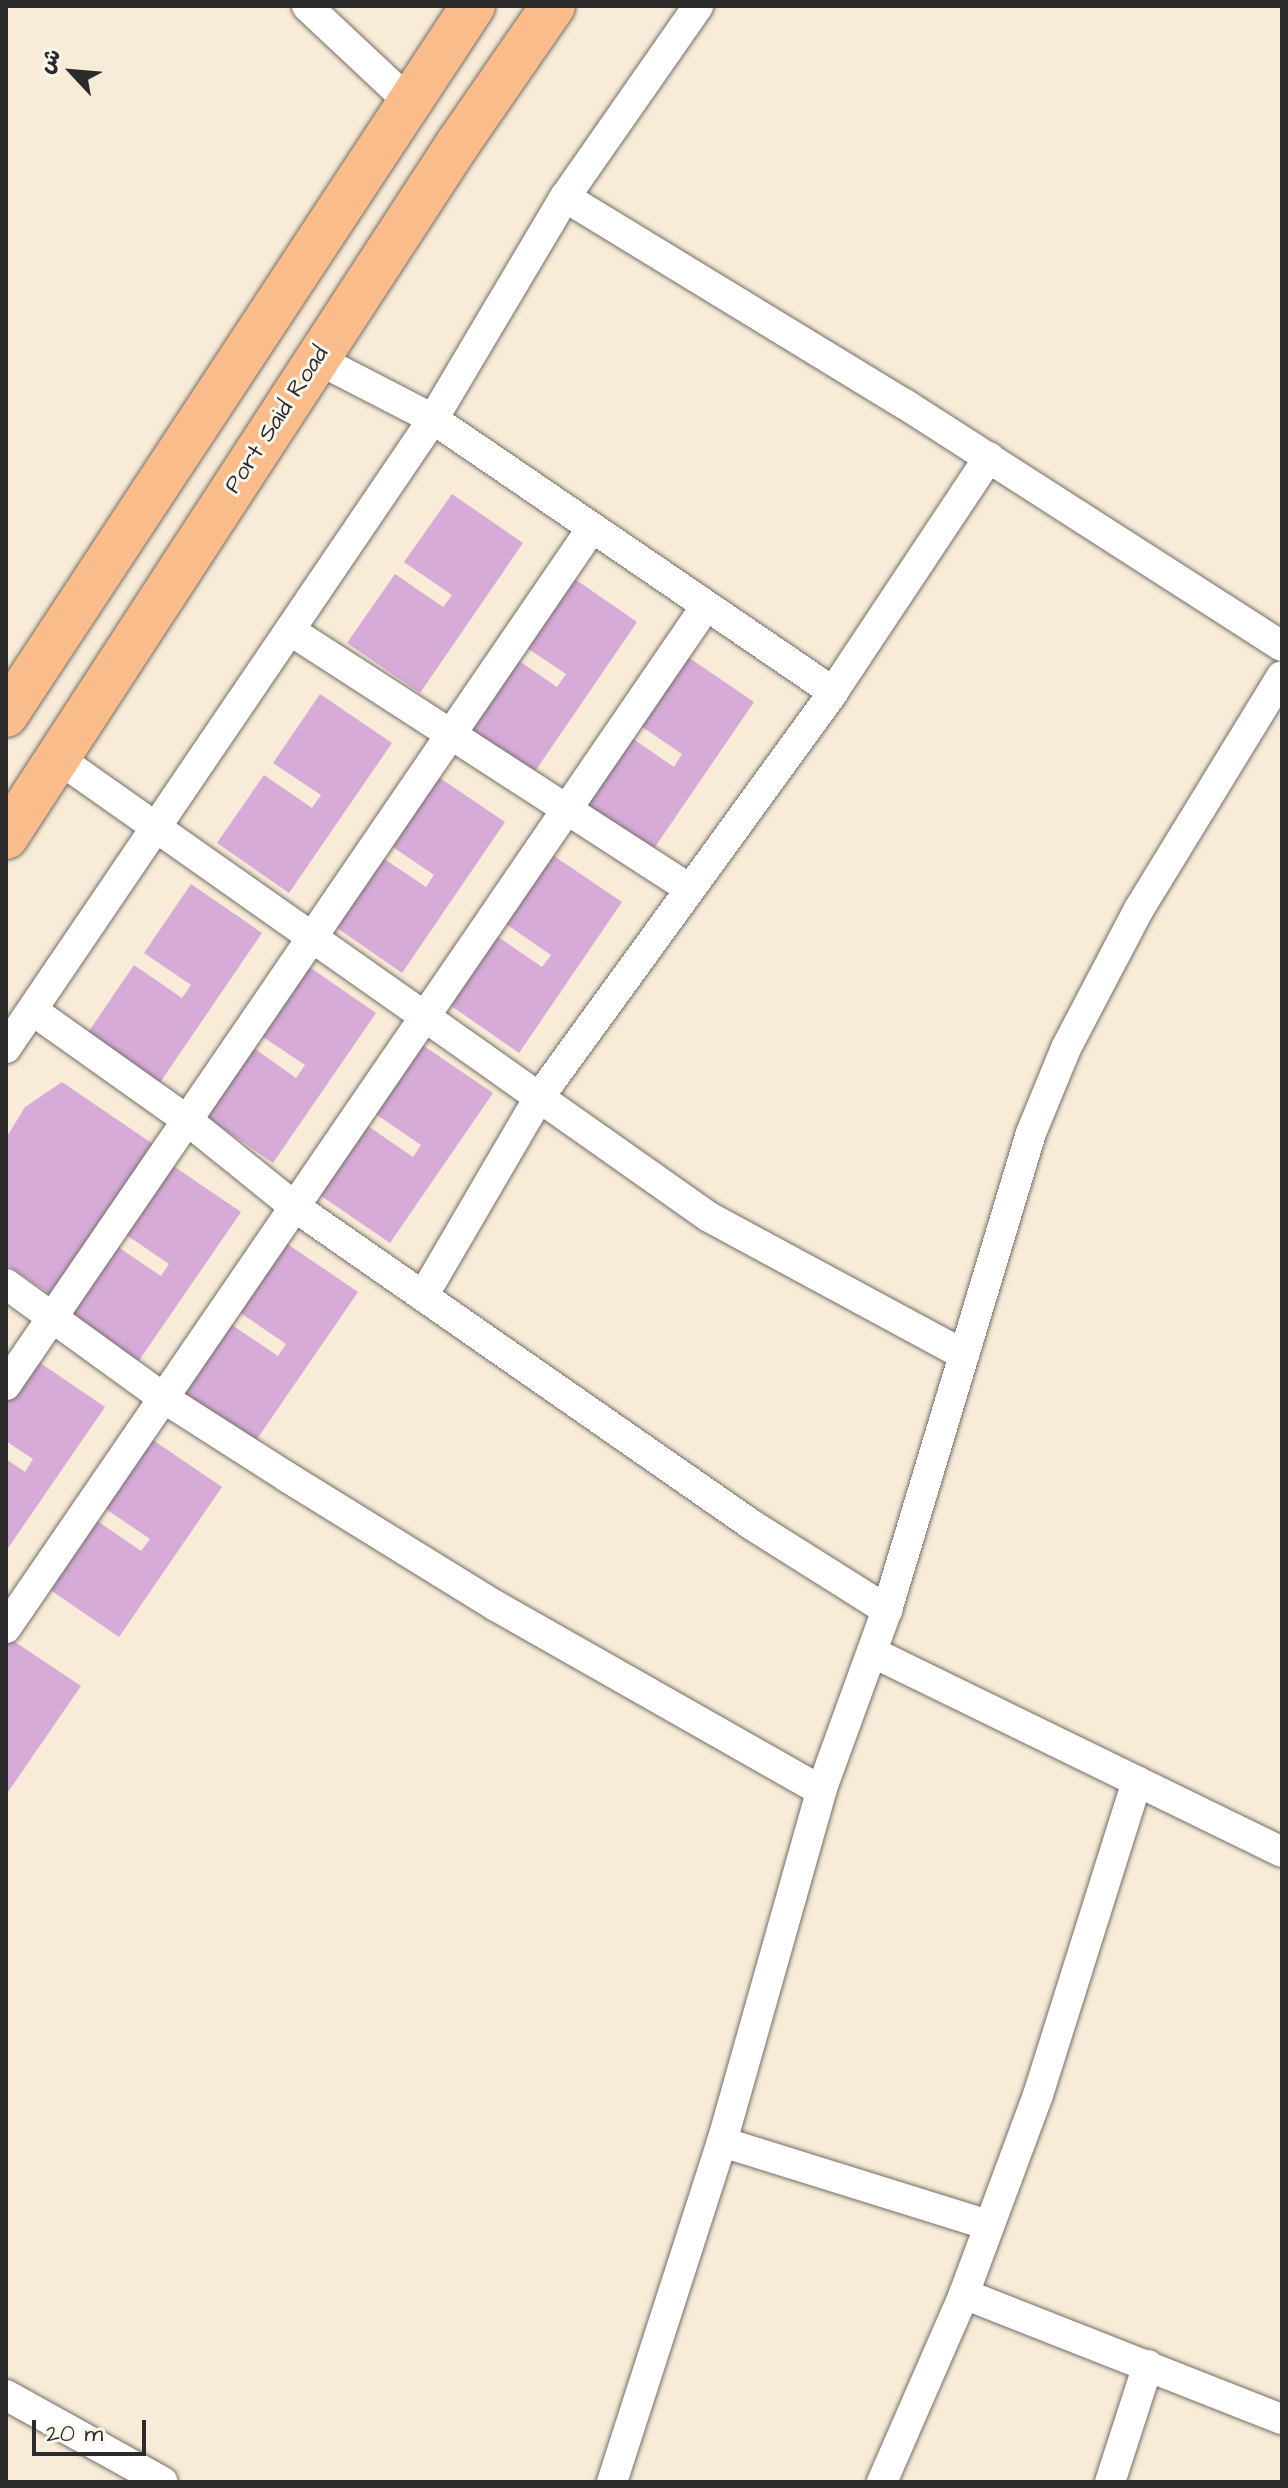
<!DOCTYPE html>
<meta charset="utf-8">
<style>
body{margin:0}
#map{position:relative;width:1288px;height:2488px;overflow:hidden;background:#f8ebd7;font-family:"Architects Daughter","Playpen Sans Arabic",sans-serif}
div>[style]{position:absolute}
.building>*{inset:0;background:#d7abd8}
.roads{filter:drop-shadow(0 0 2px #736e67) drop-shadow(0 0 2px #736e67)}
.street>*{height:30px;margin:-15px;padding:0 15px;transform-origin:15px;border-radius:15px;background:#fff}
.highway>*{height:44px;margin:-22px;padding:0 22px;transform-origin:22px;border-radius:22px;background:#f9bc8a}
span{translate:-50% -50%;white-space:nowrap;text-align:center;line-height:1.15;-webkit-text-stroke:6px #fbf7ec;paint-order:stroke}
.street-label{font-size:24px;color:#2b2b2b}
.frame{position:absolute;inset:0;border:8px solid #2b2b2b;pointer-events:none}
.north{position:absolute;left:32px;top:32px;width:80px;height:80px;-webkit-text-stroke:6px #fbf7ec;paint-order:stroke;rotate:296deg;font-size:22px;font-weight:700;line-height:32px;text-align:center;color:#2b2b2b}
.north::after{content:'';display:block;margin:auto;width:28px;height:36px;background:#2b2b2b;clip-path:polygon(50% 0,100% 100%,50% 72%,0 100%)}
.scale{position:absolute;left:32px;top:2420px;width:114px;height:36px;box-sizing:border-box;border:4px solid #2b2b2b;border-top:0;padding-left:10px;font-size:24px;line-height:28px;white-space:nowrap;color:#2b2b2b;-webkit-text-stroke:6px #fbf7ec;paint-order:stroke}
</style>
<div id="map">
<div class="building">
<i style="clip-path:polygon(452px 494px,523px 543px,420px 693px,347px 643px,395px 574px,443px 607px,452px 595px,404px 562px)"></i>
<i style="clip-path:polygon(566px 573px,637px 622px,534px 773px,462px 723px,509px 654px,557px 687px,566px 674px,518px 642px)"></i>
<i style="clip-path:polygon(682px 653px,754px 702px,651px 853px,578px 803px,626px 734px,674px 767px,682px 754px,635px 722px)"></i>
<i style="clip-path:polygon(320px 694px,392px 743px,289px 893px,217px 843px,264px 775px,312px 808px,321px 795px,273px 763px)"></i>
<i style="clip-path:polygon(434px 774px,505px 822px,402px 973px,330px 923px,377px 854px,426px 887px,434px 875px,387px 843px)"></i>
<i style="clip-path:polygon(551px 854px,622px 902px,519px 1053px,447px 1003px,494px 934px,542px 967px,551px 955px,503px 922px)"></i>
<i style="clip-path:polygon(191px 884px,262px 933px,159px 1084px,87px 1034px,134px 965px,182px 998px,191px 985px,144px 953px)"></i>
<i style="clip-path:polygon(305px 964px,376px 1013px,273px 1163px,201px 1113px,248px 1044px,296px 1078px,305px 1065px,257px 1033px)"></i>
<i style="clip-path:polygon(421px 1044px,493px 1093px,390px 1243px,317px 1193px,365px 1124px,413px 1157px,421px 1145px,374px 1113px)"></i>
<i style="clip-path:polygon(62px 1082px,153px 1144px,50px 1294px,6px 1264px,6px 1138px,25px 1107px)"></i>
<i style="clip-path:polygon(169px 1163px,241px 1212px,138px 1362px,65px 1312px,112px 1243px,161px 1276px,169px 1264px,122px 1232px)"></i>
<i style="clip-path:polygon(286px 1243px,358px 1292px,255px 1442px,182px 1392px,229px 1323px,278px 1356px,286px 1344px,239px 1312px)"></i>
<i style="clip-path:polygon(33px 1358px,105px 1407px,6px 1551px,6px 1459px,25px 1472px,33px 1459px,6px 1441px,6px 1398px)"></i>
<i style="clip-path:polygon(150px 1438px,222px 1487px,119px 1637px,46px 1587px,93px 1518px,141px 1551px,150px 1539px,103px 1507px)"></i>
<i style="clip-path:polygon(9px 1638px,81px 1686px,6px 1795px,6px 1642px)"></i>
</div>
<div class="roads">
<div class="street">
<i style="left:307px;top:6px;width:137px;rotate:43.2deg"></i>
<i style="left:565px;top:197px;width:396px;rotate:31.4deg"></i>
<i style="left:903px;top:403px;width:450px;rotate:32.7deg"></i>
<i style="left:317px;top:359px;width:131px;rotate:27.3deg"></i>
<i style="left:433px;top:419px;width:484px;rotate:34.3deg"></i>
<i style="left:291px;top:631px;width:475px;rotate:32.9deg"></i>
<i style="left:59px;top:759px;width:795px;rotate:35.17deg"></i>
<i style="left:709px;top:1217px;width:290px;rotate:28.4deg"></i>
<i style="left:32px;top:1010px;width:190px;rotate:35.4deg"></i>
<i style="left:187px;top:1120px;width:139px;rotate:38.9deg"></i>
<i style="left:295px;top:1207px;width:557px;rotate:34.83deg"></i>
<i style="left:752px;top:1525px;width:160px;rotate:32.2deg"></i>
<i style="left:6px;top:1048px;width:760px;rotate:-55.83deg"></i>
<i style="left:433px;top:419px;width:258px;rotate:-59.3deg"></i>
<i style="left:565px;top:197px;width:233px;rotate:-55.1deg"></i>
<i style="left:6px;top:1284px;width:196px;rotate:35.9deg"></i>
<i style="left:165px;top:1399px;width:145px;rotate:32.6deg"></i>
<i style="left:287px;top:1477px;width:246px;rotate:31.7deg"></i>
<i style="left:496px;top:1606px;width:374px;rotate:29.6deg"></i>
<i style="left:423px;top:1296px;width:232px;rotate:-59.7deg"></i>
<i style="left:540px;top:1096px;width:499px;rotate:-54deg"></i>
<i style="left:833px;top:692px;width:282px;rotate:-56.4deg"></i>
<i style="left:6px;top:1385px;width:1038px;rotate:-55.64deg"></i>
<i style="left:6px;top:1628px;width:1239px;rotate:-55.59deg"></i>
<i style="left:872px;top:1652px;width:456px;rotate:26deg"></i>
<i style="left:722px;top:2142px;width:280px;rotate:17.3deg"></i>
<i style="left:964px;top:2294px;width:342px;rotate:21.5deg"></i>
<i style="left:6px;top:2395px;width:179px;rotate:29deg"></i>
<i style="left:612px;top:2482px;width:357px;rotate:-72.1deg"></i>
<i style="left:722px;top:2142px;width:365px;rotate:-74.2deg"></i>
<i style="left:821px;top:1791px;width:193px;rotate:-70deg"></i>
<i style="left:887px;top:1610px;width:498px;rotate:-73.2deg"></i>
<i style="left:1031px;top:1133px;width:92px;rotate:-67.6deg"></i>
<i style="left:1066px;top:1048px;width:157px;rotate:-62.3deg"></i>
<i style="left:1139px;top:909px;width:273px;rotate:-58.5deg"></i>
<i style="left:882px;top:2482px;width:205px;rotate:-66.4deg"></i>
<i style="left:964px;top:2294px;width:212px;rotate:-69.6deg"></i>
<i style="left:1038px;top:2095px;width:329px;rotate:-72.5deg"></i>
<i style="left:1110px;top:2482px;width:123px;rotate:-72deg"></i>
</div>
<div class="highway">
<i style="left:6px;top:715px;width:849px;rotate:-56.63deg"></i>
<i style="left:6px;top:837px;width:826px;rotate:-56.91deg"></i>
<i style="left:457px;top:145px;width:169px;rotate:-55.4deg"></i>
</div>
</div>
<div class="street-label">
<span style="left:277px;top:420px;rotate:-57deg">Port Said Road</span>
</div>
<div class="frame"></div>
<div class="north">ش</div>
<div class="scale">20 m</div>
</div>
